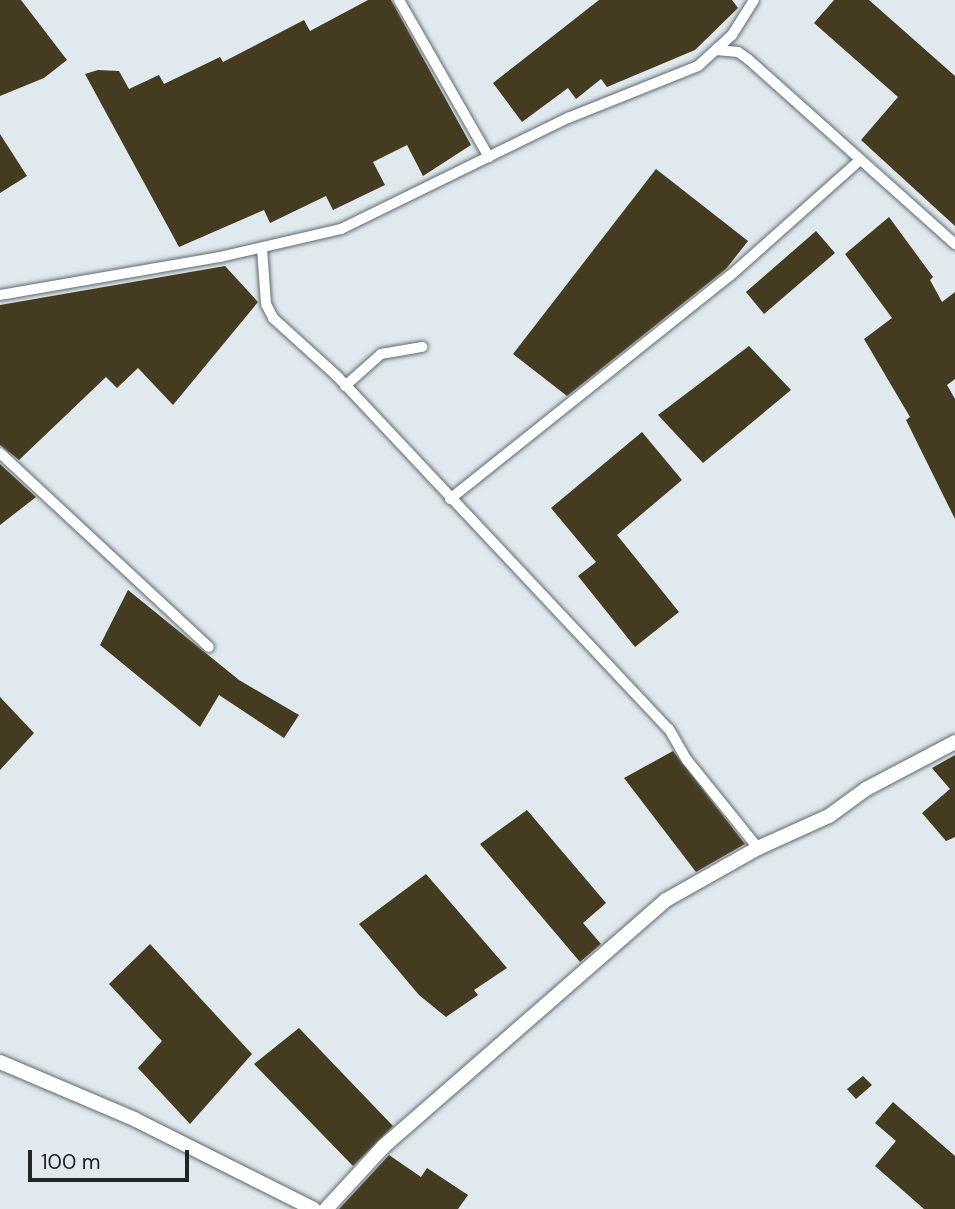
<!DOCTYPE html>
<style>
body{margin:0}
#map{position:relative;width:955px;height:1209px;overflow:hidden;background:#dfe9ee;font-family:"DM Sans",sans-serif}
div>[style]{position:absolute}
.building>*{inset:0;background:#453b20}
.roads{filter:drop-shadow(0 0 2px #60696d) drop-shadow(0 0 2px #60696d)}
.minor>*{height:10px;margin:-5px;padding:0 5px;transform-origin:5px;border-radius:5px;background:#fff}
.tertiary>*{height:14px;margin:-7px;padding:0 7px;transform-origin:7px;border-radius:7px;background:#fff}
span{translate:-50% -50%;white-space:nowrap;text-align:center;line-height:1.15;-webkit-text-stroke:7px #dfe9ee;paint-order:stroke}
.scale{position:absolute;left:28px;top:1150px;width:161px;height:32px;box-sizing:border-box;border:4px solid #222527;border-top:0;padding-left:9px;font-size:21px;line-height:24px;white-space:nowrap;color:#222527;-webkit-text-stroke:5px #dfe9ee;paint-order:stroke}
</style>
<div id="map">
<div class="building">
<i style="clip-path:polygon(0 0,21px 0,67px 60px,44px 78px,0 96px)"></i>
<i style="clip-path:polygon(368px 0,391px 0,471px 145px,423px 176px,407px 145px,373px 162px,385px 185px,333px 210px,326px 196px,270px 223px,264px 210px,179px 247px,85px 74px,98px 70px,119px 71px,129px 89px,159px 75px,164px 84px,220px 57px,223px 62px,304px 20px,310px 31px)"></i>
<i style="clip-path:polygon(599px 0,732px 0,738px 8px,695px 50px,607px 87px,601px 79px,576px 99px,568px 88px,522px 122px,493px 83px)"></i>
<i style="clip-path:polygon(834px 0,869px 0,955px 76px,955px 226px,861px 140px,898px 97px,814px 23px)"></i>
<i style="clip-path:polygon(0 134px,27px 176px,0 193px)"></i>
<i style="clip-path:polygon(656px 169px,748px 241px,726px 269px,567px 396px,513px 354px)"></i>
<i style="clip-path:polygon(889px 217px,933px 277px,930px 280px,942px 302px,955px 292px,955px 379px,947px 385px,955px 399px,955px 519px,906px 420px,910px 417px,864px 339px,892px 318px,845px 254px)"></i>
<i style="clip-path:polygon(816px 231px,835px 253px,764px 314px,746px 292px)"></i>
<i style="clip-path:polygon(225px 266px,258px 302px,173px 405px,138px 368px,117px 388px,106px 377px,19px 460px,0 445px,0 305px)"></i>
<i style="clip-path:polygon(749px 346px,791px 390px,703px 463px,658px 415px)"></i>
<i style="clip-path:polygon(642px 432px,682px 480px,617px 535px,679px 612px,635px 647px,578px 576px,596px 562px,551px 508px)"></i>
<i style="clip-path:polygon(0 464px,36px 497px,0 525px)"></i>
<i style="clip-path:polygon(128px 590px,239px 680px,299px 715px,284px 738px,219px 695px,200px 727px,100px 645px)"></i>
<i style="clip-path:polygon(0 697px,34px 733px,0 770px)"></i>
<i style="clip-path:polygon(673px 751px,745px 844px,696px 872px,624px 778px)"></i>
<i style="clip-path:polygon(955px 755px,955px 837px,946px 841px,922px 813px,950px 789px,932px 768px)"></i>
<i style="clip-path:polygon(527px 810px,606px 903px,583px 923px,601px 944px,580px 962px,480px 844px)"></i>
<i style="clip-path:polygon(426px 874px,507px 968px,474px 990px,478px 995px,446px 1017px,419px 995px,359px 924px)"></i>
<i style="clip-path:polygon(150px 944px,252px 1054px,190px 1124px,138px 1068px,162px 1041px,109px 984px)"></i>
<i style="clip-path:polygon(299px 1028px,393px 1126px,353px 1166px,254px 1064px)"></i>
<i style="clip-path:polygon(863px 1076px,872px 1085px,856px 1099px,847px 1089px)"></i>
<i style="clip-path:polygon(893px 1102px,955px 1156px,955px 1209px,924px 1209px,875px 1166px,896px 1141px,875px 1123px)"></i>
<i style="clip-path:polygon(389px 1155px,421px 1177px,427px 1168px,468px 1195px,458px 1209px,339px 1209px)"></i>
</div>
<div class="roads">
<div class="minor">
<i style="left:399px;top:0;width:181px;rotate:60.2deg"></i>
<i style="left:716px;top:50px;width:22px;rotate:5deg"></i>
<i style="left:738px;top:52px;width:12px;rotate:35deg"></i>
<i style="left:748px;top:59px;width:278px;rotate:41.8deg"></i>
<i style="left:262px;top:248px;width:56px;rotate:85.9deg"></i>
<i style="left:266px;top:304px;width:16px;rotate:63deg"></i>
<i style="left:273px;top:318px;width:86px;rotate:42.2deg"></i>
<i style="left:337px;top:376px;width:485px;rotate:46.8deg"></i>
<i style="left:669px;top:729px;width:36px;rotate:60deg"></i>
<i style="left:687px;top:760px;width:113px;rotate:51.1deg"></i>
<i style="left:0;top:295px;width:223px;rotate:-9.8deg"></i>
<i style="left:220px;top:257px;width:124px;rotate:-13deg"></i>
<i style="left:341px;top:229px;width:253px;rotate:-26.1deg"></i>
<i style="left:568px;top:118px;width:140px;rotate:-21.8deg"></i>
<i style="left:698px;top:66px;width:46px;rotate:-42.4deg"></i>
<i style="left:732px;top:35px;width:41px;rotate:-57.8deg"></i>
<i style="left:345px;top:386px;width:48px;rotate:-41.6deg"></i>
<i style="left:381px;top:354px;width:42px;rotate:-9.7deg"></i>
<i style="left:0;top:453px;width:285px;rotate:42.9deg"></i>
<i style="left:450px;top:499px;width:359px;rotate:-38.6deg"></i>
<i style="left:731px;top:275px;width:173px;rotate:-41.7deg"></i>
</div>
<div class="tertiary">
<i style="left:0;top:1062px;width:146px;rotate:23deg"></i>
<i style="left:134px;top:1119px;width:201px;rotate:26.6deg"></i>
<i style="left:326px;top:1209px;width:86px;rotate:-47.4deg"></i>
<i style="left:384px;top:1146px;width:374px;rotate:-41.1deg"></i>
<i style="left:666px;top:900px;width:106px;rotate:-29.5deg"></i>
<i style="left:758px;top:848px;width:78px;rotate:-24.3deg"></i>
<i style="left:829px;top:816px;width:46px;rotate:-36.1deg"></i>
<i style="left:866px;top:789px;width:101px;rotate:-27.8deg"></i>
</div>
</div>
<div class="scale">100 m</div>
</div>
